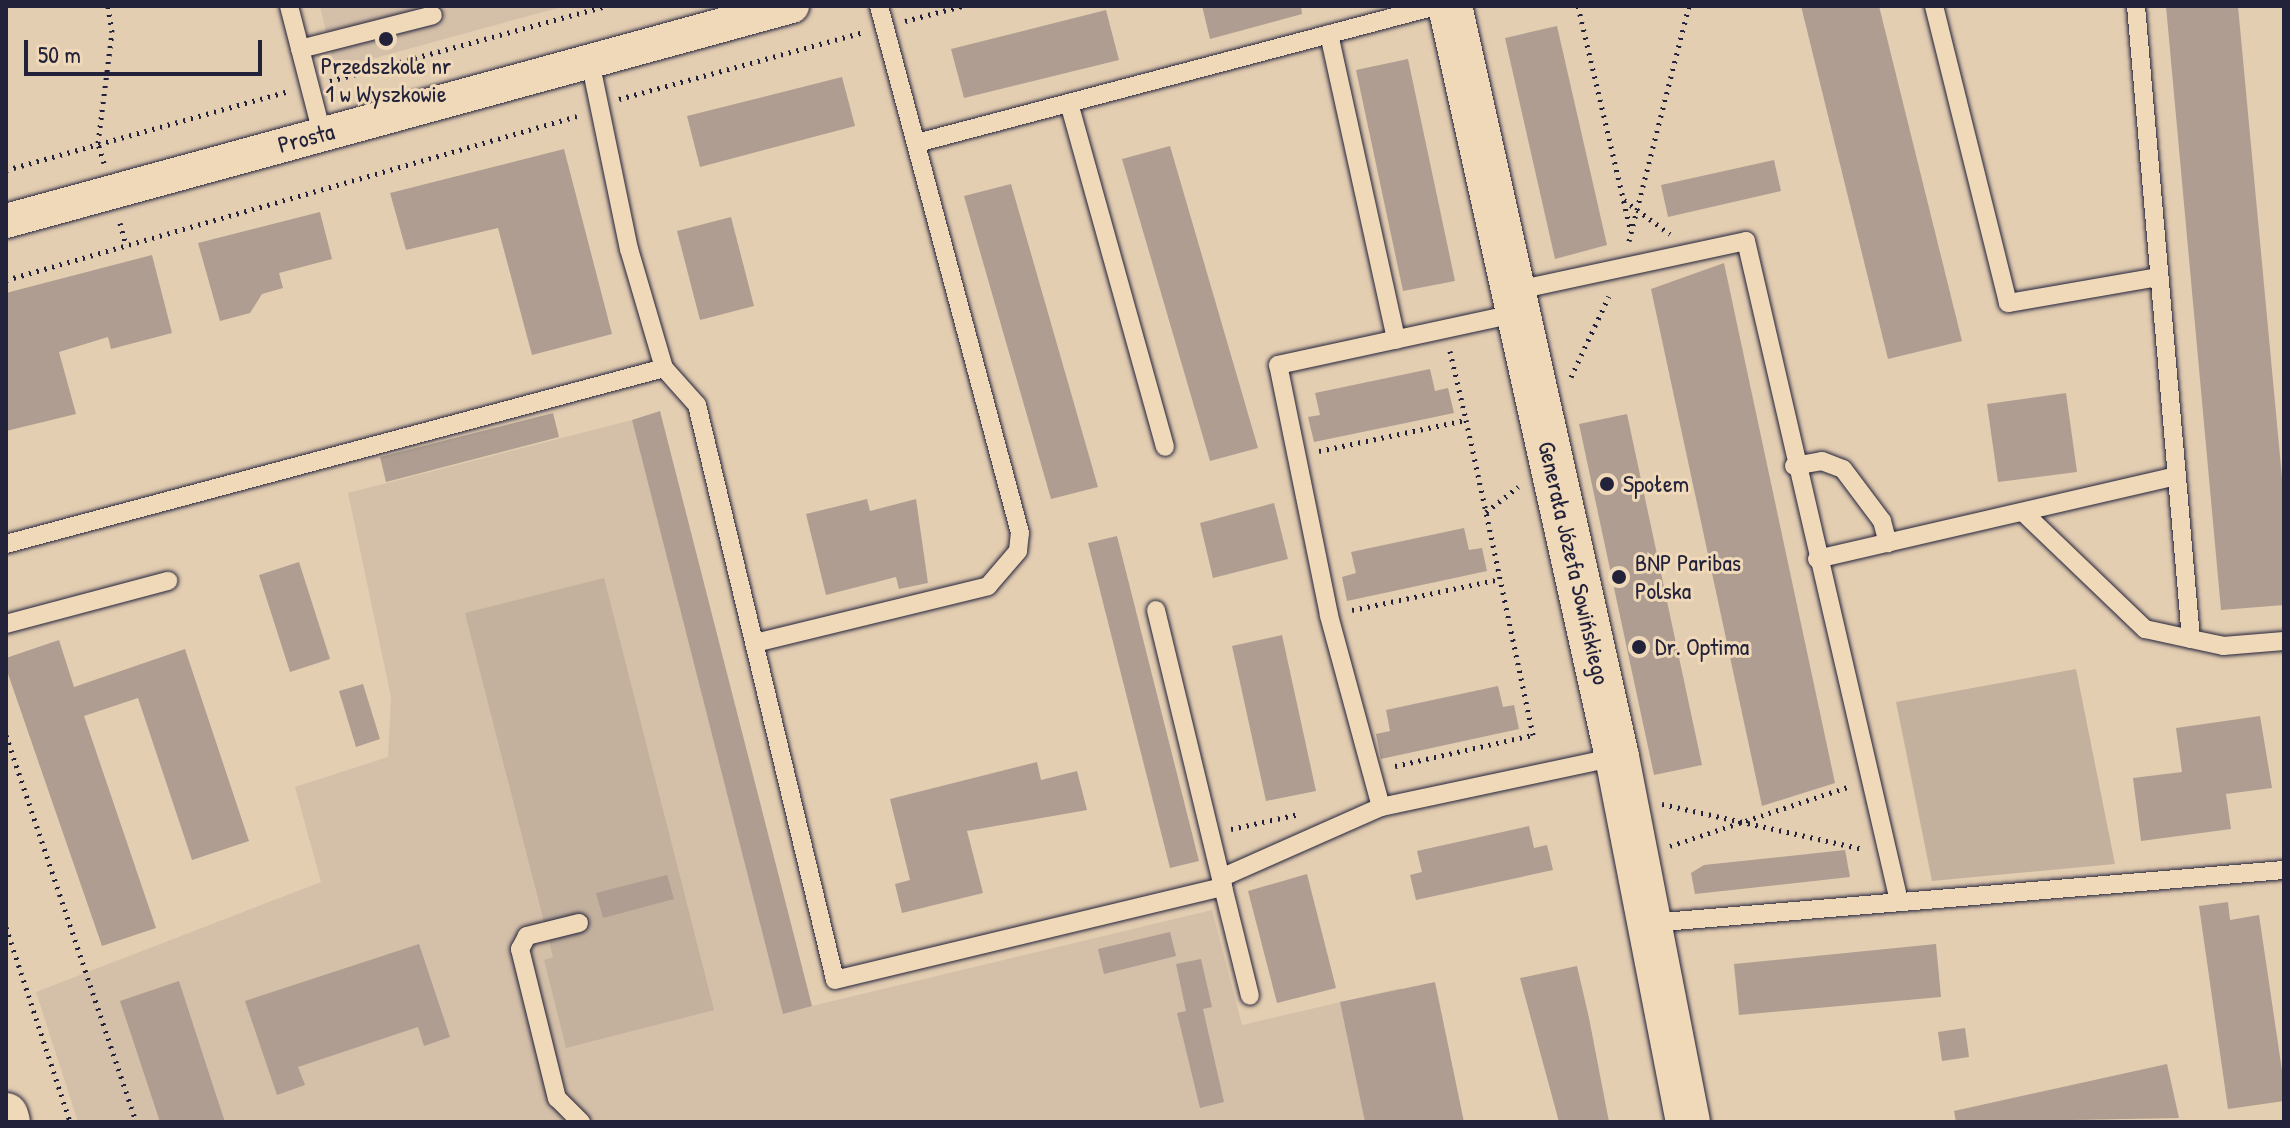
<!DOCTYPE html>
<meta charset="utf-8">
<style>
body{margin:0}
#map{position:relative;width:2290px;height:1128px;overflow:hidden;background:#e4ceb2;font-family:"Patrick Hand",sans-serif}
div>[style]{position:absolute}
.built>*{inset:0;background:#d4bfa8}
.green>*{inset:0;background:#c3b19e}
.building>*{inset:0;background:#ae9d90}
.path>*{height:5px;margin-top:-2.5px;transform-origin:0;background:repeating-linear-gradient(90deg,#22223b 0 2px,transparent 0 8px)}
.roads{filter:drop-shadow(0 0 2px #22223b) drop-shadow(0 0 2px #22223b)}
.lane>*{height:18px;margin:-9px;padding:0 9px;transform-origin:9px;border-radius:9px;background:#f0d9b9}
.street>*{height:34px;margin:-17px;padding:0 17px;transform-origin:17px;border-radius:17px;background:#f0d9b9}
.secondary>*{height:44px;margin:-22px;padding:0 22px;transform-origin:22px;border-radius:22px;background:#f0d9b9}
.dots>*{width:22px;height:22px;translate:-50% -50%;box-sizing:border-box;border:4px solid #f0d9b9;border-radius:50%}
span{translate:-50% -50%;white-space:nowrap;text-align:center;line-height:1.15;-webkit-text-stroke:6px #f0d9b9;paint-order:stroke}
.poi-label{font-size:24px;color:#22223b}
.left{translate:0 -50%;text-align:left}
.street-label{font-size:24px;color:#22223b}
.frame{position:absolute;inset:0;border:8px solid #22223b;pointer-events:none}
.scale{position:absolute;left:24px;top:40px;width:238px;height:36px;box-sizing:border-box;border:4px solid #22223b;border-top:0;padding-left:10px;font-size:24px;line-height:28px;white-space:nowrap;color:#22223b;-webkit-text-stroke:6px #f0d9b9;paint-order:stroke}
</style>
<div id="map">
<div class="built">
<i style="clip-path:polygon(320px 6px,565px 6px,335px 69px)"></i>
<i style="clip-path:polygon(632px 420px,783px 1013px,1212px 910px,1242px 1025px,1401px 988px,1432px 1122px,78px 1122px,36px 992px,321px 882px,295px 787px,388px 757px,391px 697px,348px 493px)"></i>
</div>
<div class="green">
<i style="clip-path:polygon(604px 578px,714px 1010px,566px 1048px,544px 960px,553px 957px,465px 613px)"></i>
<i style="clip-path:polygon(2076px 669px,2115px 864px,1932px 881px,1896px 702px)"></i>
</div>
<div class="building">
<i style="clip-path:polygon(1202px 6px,1301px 6px,1302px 14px,1210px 39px)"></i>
<i style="clip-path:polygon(1801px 6px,1879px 6px,1962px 341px,1888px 359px)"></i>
<i style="clip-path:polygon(2166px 6px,2238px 6px,2284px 499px,2284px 605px,2221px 610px)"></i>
<i style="clip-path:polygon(1106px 10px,1119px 60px,964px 98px,951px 49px)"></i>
<i style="clip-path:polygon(1557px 26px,1607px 245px,1555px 259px,1505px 38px)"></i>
<i style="clip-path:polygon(1408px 59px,1455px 281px,1403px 291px,1356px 70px)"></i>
<i style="clip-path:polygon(842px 77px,855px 126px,700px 167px,687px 116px)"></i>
<i style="clip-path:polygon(1170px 146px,1258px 448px,1210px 461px,1122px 159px)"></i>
<i style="clip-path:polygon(564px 149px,612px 334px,532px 355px,498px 228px,406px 250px,390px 193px)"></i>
<i style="clip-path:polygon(1774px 160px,1781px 191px,1668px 217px,1661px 185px)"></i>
<i style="clip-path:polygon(1011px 184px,1098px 487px,1051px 499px,964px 196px)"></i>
<i style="clip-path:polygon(320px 212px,332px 259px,279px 273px,283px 288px,262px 294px,250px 313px,220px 321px,198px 243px)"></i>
<i style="clip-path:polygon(731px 217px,754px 306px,700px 320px,677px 231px)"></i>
<i style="clip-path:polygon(152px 255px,172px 333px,111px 349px,108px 337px,59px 352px,76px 414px,6px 431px,6px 293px)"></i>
<i style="clip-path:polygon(1724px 263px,1835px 783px,1762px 806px,1651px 289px)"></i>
<i style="clip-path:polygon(1430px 369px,1435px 391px,1448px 388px,1454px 413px,1314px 442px,1308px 417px,1320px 415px,1315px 393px)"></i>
<i style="clip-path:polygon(2066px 393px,2077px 472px,1998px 482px,1987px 404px)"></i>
<i style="clip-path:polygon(660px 411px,812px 1006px,783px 1014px,632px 420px)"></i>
<i style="clip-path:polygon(553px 413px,559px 437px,386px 482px,380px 457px)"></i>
<i style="clip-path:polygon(1627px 414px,1702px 765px,1654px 775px,1579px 424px)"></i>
<i style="clip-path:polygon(867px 499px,870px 511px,916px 499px,928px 583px,899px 589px,896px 577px,826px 595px,806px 514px)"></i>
<i style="clip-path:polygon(1274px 503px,1288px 559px,1213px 578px,1200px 523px)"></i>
<i style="clip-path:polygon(1464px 528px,1469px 550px,1482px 548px,1487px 571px,1347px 601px,1342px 577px,1356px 573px,1351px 552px)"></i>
<i style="clip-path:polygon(1117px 536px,1199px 861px,1170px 868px,1088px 543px)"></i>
<i style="clip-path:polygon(299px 562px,330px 659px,290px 672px,259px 575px)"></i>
<i style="clip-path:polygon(1282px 635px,1316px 791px,1266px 801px,1232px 646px)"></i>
<i style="clip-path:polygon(59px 640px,74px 687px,185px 649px,249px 841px,192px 860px,138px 698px,84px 716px,156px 928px,102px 946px,6px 668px,6px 658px)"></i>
<i style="clip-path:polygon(363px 684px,380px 739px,356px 747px,339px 691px)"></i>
<i style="clip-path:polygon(1498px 686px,1503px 707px,1514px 705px,1519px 729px,1381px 759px,1376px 734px,1390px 731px,1386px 710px)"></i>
<i style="clip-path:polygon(2260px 716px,2272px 788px,2226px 794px,2231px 829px,2141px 841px,2133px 778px,2182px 772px,2176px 728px)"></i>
<i style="clip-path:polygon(1037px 762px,1041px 780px,1077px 771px,1087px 810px,967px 831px,983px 893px,902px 913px,895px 884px,910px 880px,890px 799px)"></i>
<i style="clip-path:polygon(1529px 826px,1534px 848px,1547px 845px,1553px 870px,1416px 900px,1410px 875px,1422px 872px,1417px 851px)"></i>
<i style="clip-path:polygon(1845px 850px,1850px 877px,1695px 894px,1691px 873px,1704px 865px)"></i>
<i style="clip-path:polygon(1307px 874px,1336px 988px,1277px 1003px,1248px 891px)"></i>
<i style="clip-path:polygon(667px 875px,674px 899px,603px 918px,596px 893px)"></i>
<i style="clip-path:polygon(2228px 902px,2230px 920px,2259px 915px,2284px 1084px,2284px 1101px,2228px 1109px,2199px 906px)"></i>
<i style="clip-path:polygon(1170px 932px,1176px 956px,1104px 974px,1098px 949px)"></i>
<i style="clip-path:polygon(419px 944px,450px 1037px,424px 1046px,418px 1027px,298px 1067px,305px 1085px,277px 1095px,245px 1001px)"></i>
<i style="clip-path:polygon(1936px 944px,1941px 997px,1739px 1015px,1734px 964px)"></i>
<i style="clip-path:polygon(1201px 959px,1212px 1007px,1203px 1009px,1224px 1102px,1200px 1108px,1177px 1013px,1186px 1011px,1176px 964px)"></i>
<i style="clip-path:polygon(1577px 966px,1589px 1018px,1609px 1122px,1559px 1122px,1520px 978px)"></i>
<i style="clip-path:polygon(179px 981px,217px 1098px,225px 1122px,160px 1122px,120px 1001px)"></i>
<i style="clip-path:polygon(1435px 982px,1464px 1122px,1365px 1122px,1340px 1002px)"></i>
<i style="clip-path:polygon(1965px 1028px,1969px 1057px,1942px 1061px,1938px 1032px)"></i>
<i style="clip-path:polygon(2167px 1064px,2179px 1118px,1956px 1122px,1954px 1111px)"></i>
</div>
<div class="path">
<i style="left:1578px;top:6px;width:232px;rotate:76.8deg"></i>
<i style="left:905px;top:21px;width:59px;rotate:-14.7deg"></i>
<i style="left:330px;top:81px;width:286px;rotate:-15.2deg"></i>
<i style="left:619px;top:99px;width:251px;rotate:-15.3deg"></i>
<i style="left:104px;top:163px;width:21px;rotate:-107deg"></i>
<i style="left:98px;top:143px;width:112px;rotate:-82.8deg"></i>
<i style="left:112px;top:32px;width:26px;rotate:-99deg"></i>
<i style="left:6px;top:170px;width:291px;rotate:-15.6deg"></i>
<i style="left:1624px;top:200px;width:57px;rotate:36.5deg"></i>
<i style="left:120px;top:223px;width:23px;rotate:75deg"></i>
<i style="left:1629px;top:241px;width:243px;rotate:-75.7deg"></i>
<i style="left:6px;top:280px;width:594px;rotate:-16.02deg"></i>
<i style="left:1450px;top:351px;width:71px;rotate:76.9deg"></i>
<i style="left:1571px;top:377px;width:89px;rotate:-64.9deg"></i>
<i style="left:1319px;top:451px;width:150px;rotate:-11.9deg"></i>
<i style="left:1466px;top:420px;width:94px;rotate:77.7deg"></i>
<i style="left:1352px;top:610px;width:151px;rotate:-11.8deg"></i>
<i style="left:6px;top:735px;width:408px;rotate:71.4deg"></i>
<i style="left:1395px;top:766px;width:141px;rotate:-12.7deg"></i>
<i style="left:1533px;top:735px;width:228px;rotate:-101.9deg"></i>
<i style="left:1486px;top:512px;width:41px;rotate:-38deg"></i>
<i style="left:1662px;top:804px;width:206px;rotate:12.6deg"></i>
<i style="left:1231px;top:829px;width:70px;rotate:-12.4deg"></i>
<i style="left:1670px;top:846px;width:190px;rotate:-18.4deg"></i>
<i style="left:6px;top:927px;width:205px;rotate:71.8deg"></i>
</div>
<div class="roads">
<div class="lane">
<i style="left:289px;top:6px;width:132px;rotate:75.5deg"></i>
<i style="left:1934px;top:6px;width:306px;rotate:76deg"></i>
<i style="left:2008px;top:303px;width:153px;rotate:-9.8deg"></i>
<i style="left:2136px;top:6px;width:635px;rotate:85.03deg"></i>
<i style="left:2191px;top:639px;width:33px;rotate:12deg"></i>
<i style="left:2223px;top:646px;width:61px;rotate:-4.7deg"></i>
<i style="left:1329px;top:34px;width:313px;rotate:77.6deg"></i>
<i style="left:300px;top:49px;width:137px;rotate:-14.3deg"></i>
<i style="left:590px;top:61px;width:192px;rotate:78.3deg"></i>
<i style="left:629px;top:249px;width:124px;rotate:73.6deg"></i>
<i style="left:664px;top:368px;width:50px;rotate:48.3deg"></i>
<i style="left:697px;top:405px;width:591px;rotate:76.5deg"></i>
<i style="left:835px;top:980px;width:399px;rotate:-13.5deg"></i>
<i style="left:1223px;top:887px;width:285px;rotate:-103.6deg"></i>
<i style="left:1069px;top:103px;width:357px;rotate:74.4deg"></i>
<i style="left:917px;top:143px;width:537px;rotate:-14.79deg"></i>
<i style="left:1513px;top:291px;width:238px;rotate:-12.1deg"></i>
<i style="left:1746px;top:241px;width:678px;rotate:76.95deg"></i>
<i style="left:1794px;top:466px;width:28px;rotate:-10deg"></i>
<i style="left:1822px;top:461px;width:22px;rotate:21deg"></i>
<i style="left:1843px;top:469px;width:65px;rotate:53.1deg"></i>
<i style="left:1882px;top:521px;width:23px;rotate:75deg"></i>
<i style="left:2024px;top:513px;width:168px;rotate:43.8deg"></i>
<i style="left:2145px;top:629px;width:47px;rotate:12.3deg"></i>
<i style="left:6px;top:544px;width:681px;rotate:-14.97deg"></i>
<i style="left:1817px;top:559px;width:369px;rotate:-13deg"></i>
<i style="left:6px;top:624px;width:168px;rotate:-14.9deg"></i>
<i style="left:755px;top:643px;width:240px;rotate:-13.7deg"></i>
<i style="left:988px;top:586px;width:46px;rotate:-49.4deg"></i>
<i style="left:1018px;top:551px;width:18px;rotate:-84deg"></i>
<i style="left:1020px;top:533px;width:546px;rotate:-104.98deg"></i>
<i style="left:1381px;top:807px;width:199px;rotate:-105.2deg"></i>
<i style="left:1329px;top:615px;width:255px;rotate:-101.5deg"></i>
<i style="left:1278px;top:365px;width:246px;rotate:-12.2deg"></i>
<i style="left:1223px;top:877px;width:173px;rotate:-23.9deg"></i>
<i style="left:1381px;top:807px;width:240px;rotate:-12deg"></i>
<i style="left:1223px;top:887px;width:112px;rotate:76.1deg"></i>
<i style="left:579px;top:923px;width:54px;rotate:166deg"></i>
<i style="left:527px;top:936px;width:15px;rotate:118deg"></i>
<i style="left:520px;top:949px;width:154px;rotate:76.1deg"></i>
<i style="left:557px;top:1098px;width:34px;rotate:45deg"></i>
<i style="left:1651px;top:923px;width:635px;rotate:-4.79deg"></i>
</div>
<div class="street">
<i style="left:6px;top:221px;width:815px;rotate:-15.3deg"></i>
</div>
<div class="secondary">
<i style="left:1450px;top:6px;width:769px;rotate:77.46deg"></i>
<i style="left:1617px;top:757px;width:372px;rotate:79deg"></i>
<i style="left:6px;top:1115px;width:7px;rotate:74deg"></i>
</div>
</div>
<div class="dots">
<i style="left:386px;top:39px;background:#22223b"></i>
<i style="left:1607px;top:484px;background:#22223b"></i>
<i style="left:1619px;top:577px;background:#22223b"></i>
<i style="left:1639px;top:647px;background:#22223b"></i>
</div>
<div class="poi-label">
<span style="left:386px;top:80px">Przedszkole nr<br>1 w Wyszkowie</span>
<span class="left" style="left:1623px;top:484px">Społem</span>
<span class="left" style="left:1635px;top:577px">BNP Paribas<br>Polska</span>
<span class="left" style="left:1655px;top:647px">Dr. Optima</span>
</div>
<div class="street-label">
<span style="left:306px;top:138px;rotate:-15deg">Prosta</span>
<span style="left:1574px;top:563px;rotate:77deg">Generała Józefa Sowińskiego</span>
</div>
<div class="frame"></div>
<div class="scale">50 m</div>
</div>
